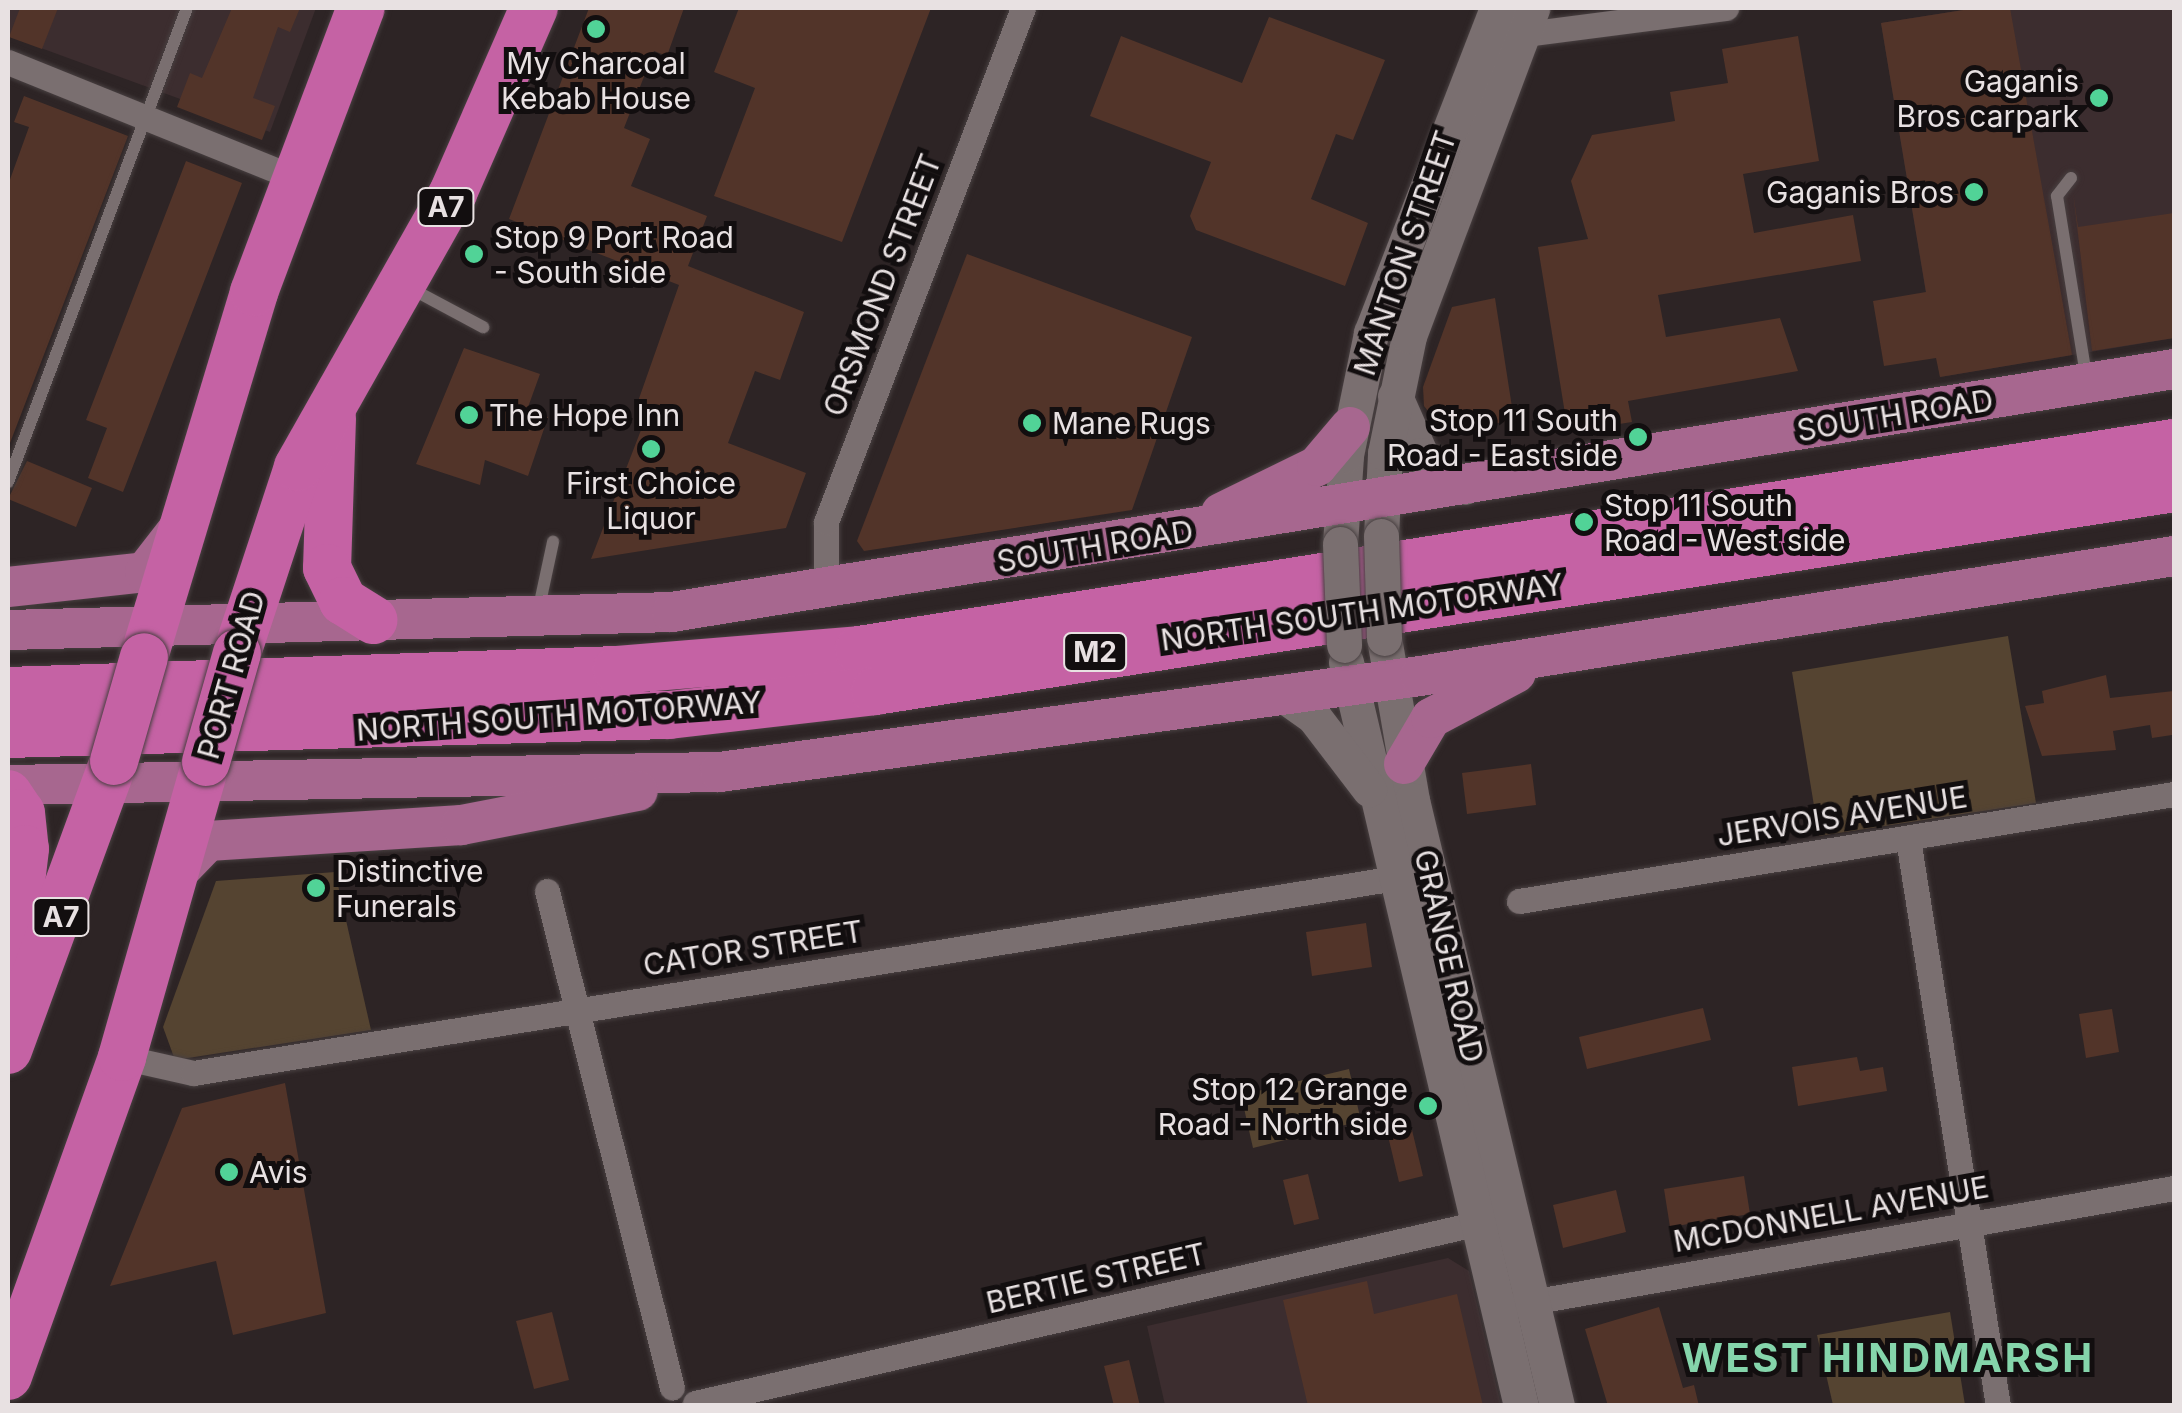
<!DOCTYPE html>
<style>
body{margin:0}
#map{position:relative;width:2182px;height:1413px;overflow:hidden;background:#2d2425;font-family:Inter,sans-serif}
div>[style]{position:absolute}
.built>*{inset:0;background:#3c2d2f}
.green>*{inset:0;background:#554431}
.building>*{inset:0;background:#523429}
.roads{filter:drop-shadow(0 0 2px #484041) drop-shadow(0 0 2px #484041)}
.lane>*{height:12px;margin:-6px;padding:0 6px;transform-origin:6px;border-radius:6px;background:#7a6f70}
.street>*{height:25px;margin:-12.5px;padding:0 12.5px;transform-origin:12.5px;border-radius:12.5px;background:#7a6f70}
.secondary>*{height:35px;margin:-17.5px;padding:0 17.5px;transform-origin:17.5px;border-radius:17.5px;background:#7a6f70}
.primary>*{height:40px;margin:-20px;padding:0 20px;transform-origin:20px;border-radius:20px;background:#a7678f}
.highway>*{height:48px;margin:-24px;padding:0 24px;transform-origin:24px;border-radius:24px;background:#c562a4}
.bridges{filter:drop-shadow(0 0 2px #484041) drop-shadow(0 0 2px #484041)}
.secondary-bridge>*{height:35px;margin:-17.5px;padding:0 17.5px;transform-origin:17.5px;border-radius:17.5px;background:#7a6f70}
.highway-bridge>*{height:48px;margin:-24px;padding:0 24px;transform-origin:24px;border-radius:24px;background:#c562a4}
.dots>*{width:28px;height:28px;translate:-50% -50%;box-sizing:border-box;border:5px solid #120e0f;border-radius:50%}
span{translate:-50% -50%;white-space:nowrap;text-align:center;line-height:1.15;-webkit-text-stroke:10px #120e0f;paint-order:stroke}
.shield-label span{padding:2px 8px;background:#120e0f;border:2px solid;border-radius:8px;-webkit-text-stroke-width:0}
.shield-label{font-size:28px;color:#e8e1e2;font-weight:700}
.poi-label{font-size:30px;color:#e8e1e2}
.right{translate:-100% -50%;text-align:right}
.left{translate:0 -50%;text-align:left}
.street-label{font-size:30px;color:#e8e1e2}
.district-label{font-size:40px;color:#85d5ab;font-weight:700;letter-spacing:2.5px}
.frame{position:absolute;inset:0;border:10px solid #e8e1e2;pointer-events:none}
</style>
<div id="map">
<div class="built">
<i style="clip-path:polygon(8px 8px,316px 8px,270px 132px,8px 36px)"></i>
<i style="clip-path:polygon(1976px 8px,2174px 8px,2174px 338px,1940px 377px,1881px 23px)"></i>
<i style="clip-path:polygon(1448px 1258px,1469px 1271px,1501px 1405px,1165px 1405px,1147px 1326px)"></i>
</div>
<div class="green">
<i style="clip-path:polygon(2008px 636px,2036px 803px,1819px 836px,1792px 672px)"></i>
<i style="clip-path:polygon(335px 872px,371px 1030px,175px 1060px,163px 1027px,216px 881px)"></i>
<i style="clip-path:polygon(1349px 1069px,1361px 1121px,1253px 1148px,1241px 1095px)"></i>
<i style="clip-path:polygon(1950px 1312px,1965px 1405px,1833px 1405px,1817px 1335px)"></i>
</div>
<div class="building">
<i style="clip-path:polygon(20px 8px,58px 8px,42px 49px,9px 37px)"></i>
<i style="clip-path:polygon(232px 8px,300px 8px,290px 32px,278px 27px,253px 98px,275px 106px,262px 140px,177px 107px,190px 73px,202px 78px)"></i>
<i style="clip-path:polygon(589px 8px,684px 8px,667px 56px,654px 51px,624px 128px,650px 139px,631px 186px,707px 216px,688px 266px,804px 312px,780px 380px,755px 371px,728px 443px,806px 473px,786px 528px,591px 559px,648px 412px,636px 407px,679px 285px,509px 219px)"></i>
<i style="clip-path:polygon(739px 8px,931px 8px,842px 242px,714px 196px,755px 88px,714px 72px)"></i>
<i style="clip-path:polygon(1976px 8px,2010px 8px,2072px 355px,1940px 377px,1936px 358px,1884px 366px,1873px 301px,1926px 292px,1881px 23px)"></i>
<i style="clip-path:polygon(1269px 17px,1385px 60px,1353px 140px,1336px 134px,1311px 199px,1368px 223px,1345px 286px,1196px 230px,1190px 216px,1211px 162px,1090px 116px,1121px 36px,1242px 83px)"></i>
<i style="clip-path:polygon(1798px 36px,1819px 161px,1743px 174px,1754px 233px,1853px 215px,1861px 261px,1658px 295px,1666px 337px,1780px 318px,1798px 371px,1628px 401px,1632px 422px,1568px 432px,1538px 247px,1588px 239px,1571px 181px,1592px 135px,1675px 121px,1670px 92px,1728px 83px,1722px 49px)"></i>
<i style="clip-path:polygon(24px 96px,128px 136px,10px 443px,8px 185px,29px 127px,14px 122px)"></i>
<i style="clip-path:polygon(186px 161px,242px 183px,123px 492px,88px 478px,107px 428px,86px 420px)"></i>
<i style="clip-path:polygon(2073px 192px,2078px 227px,2174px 213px,2174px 338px,2092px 351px)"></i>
<i style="clip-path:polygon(967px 254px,1192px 337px,1132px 510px,864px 551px,857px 541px)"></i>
<i style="clip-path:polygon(1495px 298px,1514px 420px,1445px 433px,1424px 406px,1423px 387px,1452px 307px)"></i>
<i style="clip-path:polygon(464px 348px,540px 374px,527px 410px,548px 417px,528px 476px,485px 460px,480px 485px,416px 464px)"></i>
<i style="clip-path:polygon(27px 461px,92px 488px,76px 527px,8px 499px)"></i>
<i style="clip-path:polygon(2106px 675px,2110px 698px,2174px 691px,2172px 735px,2152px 738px,2150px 725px,2113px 731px,2116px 750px,2042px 756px,2025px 706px,2044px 703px,2042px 691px)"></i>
<i style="clip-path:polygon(1531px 764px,1536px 805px,1467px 814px,1462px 773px)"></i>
<i style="clip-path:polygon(1366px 923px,1372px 967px,1312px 976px,1306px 932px)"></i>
<i style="clip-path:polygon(1703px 1008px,1711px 1040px,1587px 1069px,1579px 1037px)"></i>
<i style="clip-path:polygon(2112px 1009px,2119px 1052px,2086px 1058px,2079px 1014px)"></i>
<i style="clip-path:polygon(1857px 1057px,1860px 1071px,1883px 1067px,1887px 1091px,1798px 1106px,1792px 1067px)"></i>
<i style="clip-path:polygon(285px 1083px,326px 1313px,233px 1335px,216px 1261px,110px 1286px,182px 1108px)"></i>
<i style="clip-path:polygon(1412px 1130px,1423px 1176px,1399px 1182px,1388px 1136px)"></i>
<i style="clip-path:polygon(1308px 1174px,1319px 1219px,1294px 1225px,1283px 1180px)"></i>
<i style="clip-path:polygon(1744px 1176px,1750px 1214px,1670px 1227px,1664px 1189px)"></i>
<i style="clip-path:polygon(1616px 1190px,1626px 1232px,1563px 1248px,1553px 1205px)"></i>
<i style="clip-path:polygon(1367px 1281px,1374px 1314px,1457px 1294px,1483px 1406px,1308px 1406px,1283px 1300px)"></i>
<i style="clip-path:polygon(1659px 1307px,1683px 1388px,1694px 1385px,1699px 1406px,1608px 1406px,1585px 1329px)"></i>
<i style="clip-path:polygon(552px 1312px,569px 1380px,534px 1389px,516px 1321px)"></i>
<i style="clip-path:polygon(1129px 1360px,1140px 1406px,1114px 1406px,1104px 1366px)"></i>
</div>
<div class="roads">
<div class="lane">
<i style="left:2071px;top:178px;width:23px;rotate:128deg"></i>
<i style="left:2057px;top:196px;width:182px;rotate:80.8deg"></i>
<i style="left:412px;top:289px;width:81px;rotate:28.2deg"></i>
<i style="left:8px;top:482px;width:507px;rotate:-69.31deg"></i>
<i style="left:538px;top:612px;width:72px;rotate:-77.9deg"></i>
</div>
<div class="street">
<i style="left:1510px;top:36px;width:218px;rotate:-7.4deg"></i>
<i style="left:8px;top:62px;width:313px;rotate:22deg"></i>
<i style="left:826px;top:589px;width:67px;rotate:-90deg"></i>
<i style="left:826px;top:522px;width:550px;rotate:-69.03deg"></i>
<i style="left:1908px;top:839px;width:574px;rotate:80.98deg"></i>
<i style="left:547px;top:891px;width:512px;rotate:75.88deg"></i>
<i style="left:1519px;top:901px;width:664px;rotate:-9.28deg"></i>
<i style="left:122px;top:1057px;width:73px;rotate:12.7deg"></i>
<i style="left:193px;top:1073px;width:1219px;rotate:-9.21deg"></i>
<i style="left:1520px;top:1304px;width:664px;rotate:-10.06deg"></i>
<i style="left:695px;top:1403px;width:818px;rotate:-12.93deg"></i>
</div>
<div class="secondary">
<i style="left:1395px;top:396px;width:64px;rotate:66.2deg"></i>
<i style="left:1421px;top:455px;width:54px;rotate:36deg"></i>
<i style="left:1381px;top:536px;width:83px;rotate:-87.2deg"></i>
<i style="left:1385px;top:453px;width:119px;rotate:-78.4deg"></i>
<i style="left:1409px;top:336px;width:350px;rotate:-69.4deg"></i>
<i style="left:1340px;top:544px;width:89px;rotate:-86.1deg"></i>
<i style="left:1346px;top:455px;width:125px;rotate:-78.4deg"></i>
<i style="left:1371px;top:333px;width:349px;rotate:-68.8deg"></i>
<i style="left:1384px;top:638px;width:164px;rotate:80.2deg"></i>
<i style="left:1412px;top:800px;width:623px;rotate:76.54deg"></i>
<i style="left:1346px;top:662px;width:764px;rotate:76.76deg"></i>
<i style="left:1283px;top:695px;width:38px;rotate:35deg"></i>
<i style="left:1314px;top:717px;width:91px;rotate:52.6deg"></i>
</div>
<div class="primary">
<i style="left:1221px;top:513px;width:107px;rotate:-26.1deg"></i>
<i style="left:1317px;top:466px;width:51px;rotate:-49.8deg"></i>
<i style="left:8px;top:587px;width:138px;rotate:-6.2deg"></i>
<i style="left:145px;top:572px;width:51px;rotate:-52.2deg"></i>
<i style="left:8px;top:630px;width:664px;rotate:-1.55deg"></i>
<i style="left:672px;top:612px;width:1522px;rotate:-9.19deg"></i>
<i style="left:1404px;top:764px;width:53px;rotate:-59.6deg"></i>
<i style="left:1431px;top:718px;width:96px;rotate:-27.9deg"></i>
<i style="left:8px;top:785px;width:712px;rotate:-1.05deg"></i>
<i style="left:720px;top:772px;width:707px;rotate:-7.81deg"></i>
<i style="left:1420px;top:676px;width:763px;rotate:-9.04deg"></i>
<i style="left:173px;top:877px;width:50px;rotate:-45.8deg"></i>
<i style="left:208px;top:841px;width:254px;rotate:-3.6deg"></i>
<i style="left:461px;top:825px;width:180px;rotate:-10.9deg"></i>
</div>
<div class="highway">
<i style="left:332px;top:418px;width:150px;rotate:91.9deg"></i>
<i style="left:327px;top:568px;width:37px;rotate:64deg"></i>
<i style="left:343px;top:601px;width:36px;rotate:32deg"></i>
<i style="left:237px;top:653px;width:196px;rotate:-71.8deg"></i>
<i style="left:298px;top:467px;width:315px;rotate:-60.5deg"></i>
<i style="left:453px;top:193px;width:202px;rotate:-66.4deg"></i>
<i style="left:144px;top:657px;width:381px;rotate:-73.2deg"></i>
<i style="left:254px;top:292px;width:303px;rotate:-69.4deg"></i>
<i style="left:8px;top:691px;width:609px;rotate:-1.97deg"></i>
<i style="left:617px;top:670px;width:243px;rotate:-4.7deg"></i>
<i style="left:859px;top:650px;width:1331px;rotate:-8.95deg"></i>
<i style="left:8px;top:734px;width:661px;rotate:-1.65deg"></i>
<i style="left:669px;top:715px;width:207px;rotate:-6.6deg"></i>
<i style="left:875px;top:691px;width:1315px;rotate:-8.88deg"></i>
<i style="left:8px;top:794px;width:23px;rotate:56deg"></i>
<i style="left:21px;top:813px;width:36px;rotate:84deg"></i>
<i style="left:25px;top:849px;width:142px;rotate:96.9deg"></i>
<i style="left:8px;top:1050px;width:308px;rotate:-69.9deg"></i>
<i style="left:8px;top:1376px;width:339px;rotate:-70.3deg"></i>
<i style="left:122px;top:1057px;width:307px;rotate:-74.1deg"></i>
</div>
</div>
<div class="bridges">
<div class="secondary-bridge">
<i style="left:1381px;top:536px;width:102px;rotate:88.3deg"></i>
<i style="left:1340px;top:544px;width:101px;rotate:87.7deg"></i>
</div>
<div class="highway-bridge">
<i style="left:114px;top:761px;width:108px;rotate:-73.9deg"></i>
<i style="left:206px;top:762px;width:113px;rotate:-74.1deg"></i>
</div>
</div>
<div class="dots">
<i style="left:596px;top:29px;background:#51d397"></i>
<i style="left:2099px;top:98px;background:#51d397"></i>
<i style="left:1974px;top:192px;background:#51d397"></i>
<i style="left:474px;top:254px;background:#51d397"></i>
<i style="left:469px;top:415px;background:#51d397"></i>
<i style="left:1032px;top:423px;background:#51d397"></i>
<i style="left:1638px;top:437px;background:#51d397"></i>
<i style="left:651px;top:449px;background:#51d397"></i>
<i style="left:1584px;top:522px;background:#51d397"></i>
<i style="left:316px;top:888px;background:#51d397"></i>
<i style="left:1428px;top:1106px;background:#51d397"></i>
<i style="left:229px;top:1172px;background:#51d397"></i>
</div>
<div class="shield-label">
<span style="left:446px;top:207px">A7</span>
<span style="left:1095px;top:652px">M2</span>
<span style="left:61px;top:917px">A7</span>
</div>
<div class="poi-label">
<span style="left:596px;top:80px">My Charcoal<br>Kebab House</span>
<span class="right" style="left:2079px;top:98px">Gaganis<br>Bros carpark</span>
<span class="right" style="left:1954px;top:192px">Gaganis Bros</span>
<span class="left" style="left:494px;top:254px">Stop 9 Port Road<br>- South side</span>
<span class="left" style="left:489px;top:415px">The Hope Inn</span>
<span class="right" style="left:1618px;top:437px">Stop 11 South<br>Road - East side</span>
<span class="left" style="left:1052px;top:423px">Mane Rugs</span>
<span style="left:651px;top:500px">First Choice<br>Liquor</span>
<span class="left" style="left:1604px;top:522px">Stop 11 South<br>Road - West side</span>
<span class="left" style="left:336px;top:888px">Distinctive<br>Funerals</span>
<span class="right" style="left:1408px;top:1106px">Stop 12 Grange<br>Road - North side</span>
<span class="left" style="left:249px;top:1172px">Avis</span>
</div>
<div class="street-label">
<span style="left:1405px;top:253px;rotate:-71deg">MANTON STREET</span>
<span style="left:882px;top:285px;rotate:-69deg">ORSMOND STREET</span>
<span style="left:1895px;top:415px;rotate:-9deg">SOUTH ROAD</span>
<span style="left:1095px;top:546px;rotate:-9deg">SOUTH ROAD</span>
<span style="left:1362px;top:612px;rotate:-8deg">NORTH SOUTH MOTORWAY</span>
<span style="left:231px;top:675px;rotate:-74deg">PORT ROAD</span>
<span style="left:559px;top:716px;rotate:-4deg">NORTH SOUTH MOTORWAY</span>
<span style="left:1842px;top:816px;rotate:-9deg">JERVOIS AVENUE</span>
<span style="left:753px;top:948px;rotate:-9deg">CATOR STREET</span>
<span style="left:1449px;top:956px;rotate:77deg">GRANGE ROAD</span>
<span style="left:1831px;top:1214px;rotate:-10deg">MCDONNELL AVENUE</span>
<span style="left:1096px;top:1278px;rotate:-13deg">BERTIE STREET</span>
</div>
<div class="district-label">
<span style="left:1888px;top:1358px">WEST HINDMARSH</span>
</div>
<div class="frame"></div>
</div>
